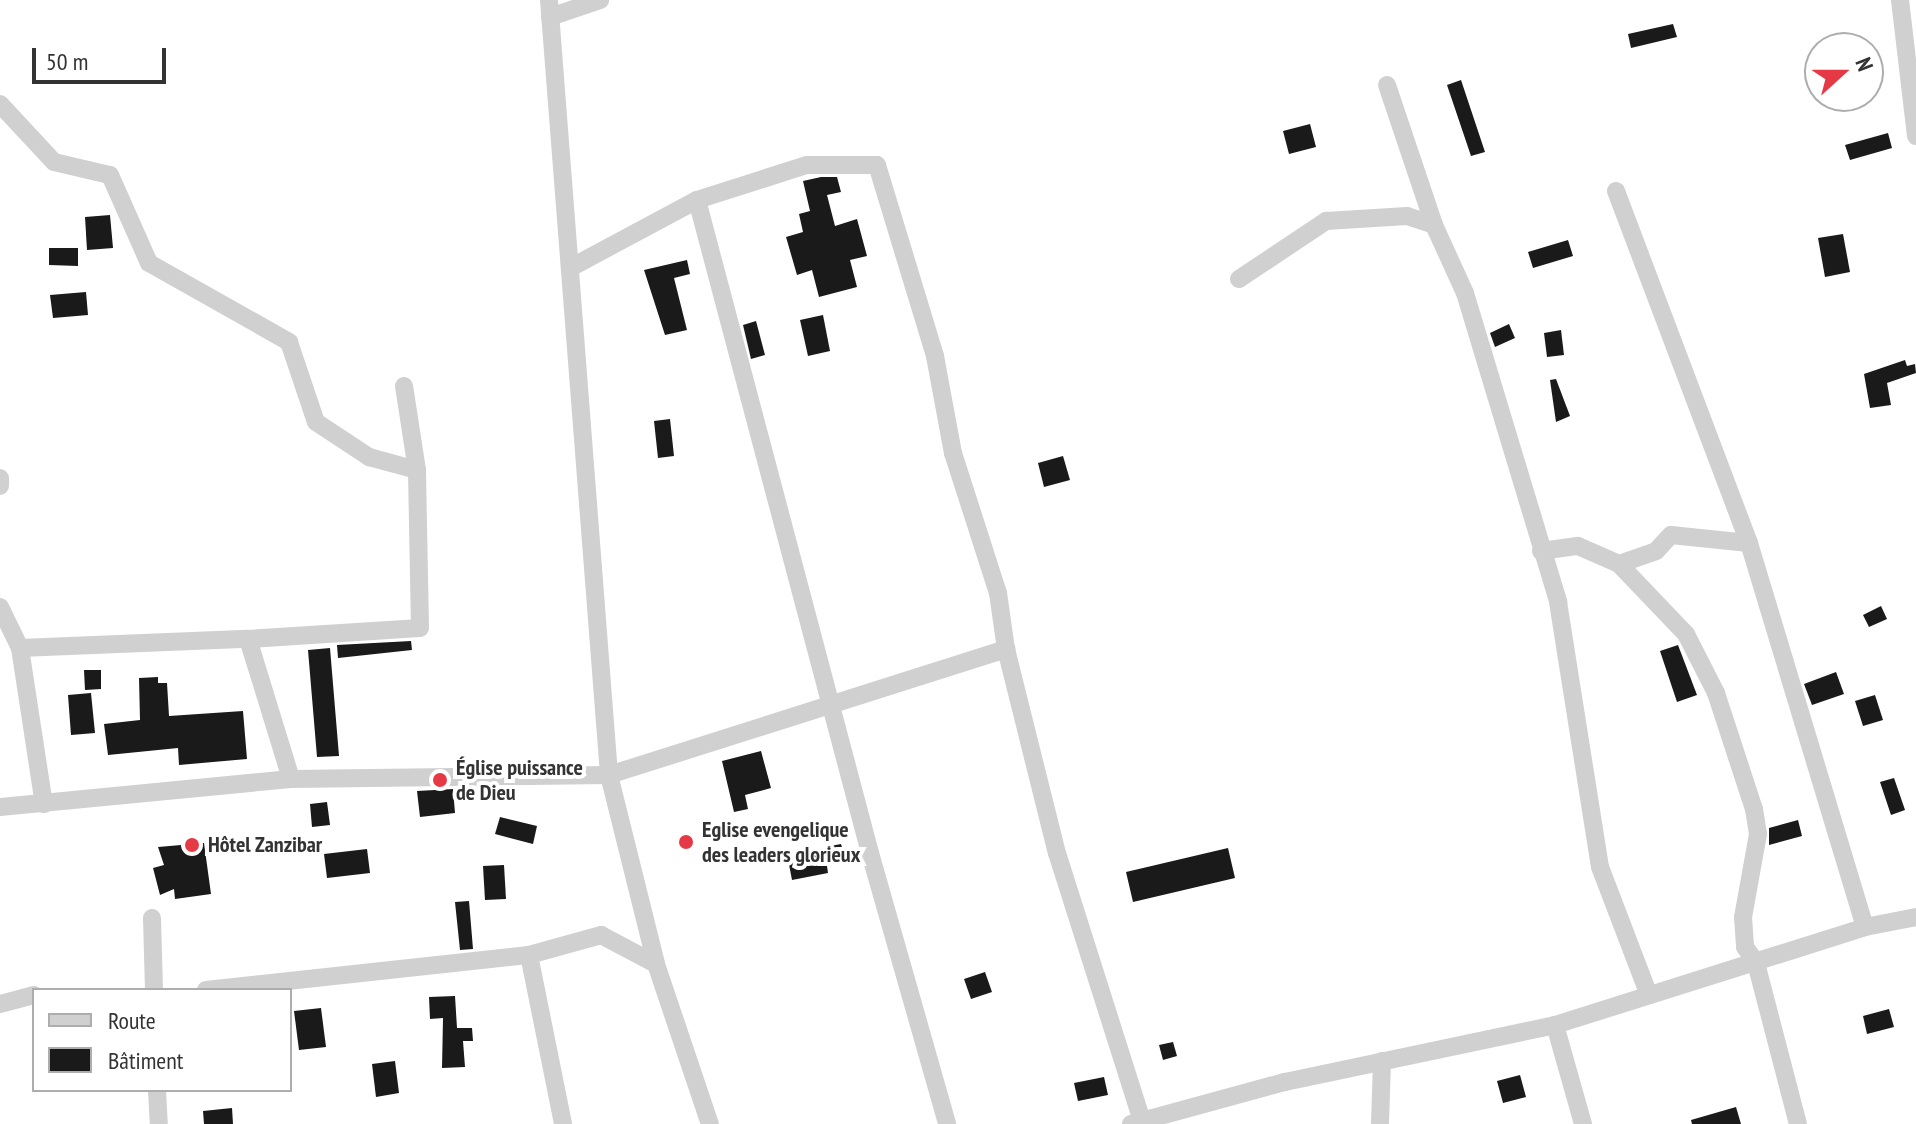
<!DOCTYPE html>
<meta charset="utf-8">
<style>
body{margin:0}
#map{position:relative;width:1916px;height:1124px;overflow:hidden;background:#fff;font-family:"PT Sans Narrow",sans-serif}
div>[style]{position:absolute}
.building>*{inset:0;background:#1a1a1a}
.minor>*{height:18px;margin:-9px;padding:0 9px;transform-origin:9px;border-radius:9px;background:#d0d0d0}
.dots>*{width:22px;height:22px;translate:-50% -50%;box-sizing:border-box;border:4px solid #fff;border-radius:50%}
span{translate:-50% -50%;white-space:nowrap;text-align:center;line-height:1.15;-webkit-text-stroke:8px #fff;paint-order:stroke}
.poi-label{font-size:22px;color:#333;font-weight:700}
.left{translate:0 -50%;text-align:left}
.legend{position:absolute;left:32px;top:988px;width:260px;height:104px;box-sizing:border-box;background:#fff;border:2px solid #adadad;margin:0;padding:10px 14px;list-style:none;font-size:24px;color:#333}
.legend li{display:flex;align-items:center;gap:16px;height:40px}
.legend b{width:40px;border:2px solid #adadad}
.north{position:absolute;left:1804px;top:32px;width:80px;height:80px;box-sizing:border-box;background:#fff;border:2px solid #adadad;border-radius:50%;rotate:69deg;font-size:22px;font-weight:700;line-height:32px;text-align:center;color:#333}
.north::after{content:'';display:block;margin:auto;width:28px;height:36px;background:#e63946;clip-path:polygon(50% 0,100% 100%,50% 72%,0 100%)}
.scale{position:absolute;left:32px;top:48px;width:134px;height:36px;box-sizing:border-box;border:4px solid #333;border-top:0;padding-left:10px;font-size:24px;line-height:28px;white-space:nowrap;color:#333;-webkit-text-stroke:6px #fff;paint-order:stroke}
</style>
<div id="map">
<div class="building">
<i style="clip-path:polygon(1673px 24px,1677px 37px,1631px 48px,1628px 34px)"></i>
<i style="clip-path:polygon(1461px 80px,1485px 152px,1471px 156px,1447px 85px)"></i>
<i style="clip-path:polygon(1310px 124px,1316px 147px,1289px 154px,1283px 131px)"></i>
<i style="clip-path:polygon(1888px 133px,1892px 148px,1850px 160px,1845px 145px)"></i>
<i style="clip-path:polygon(821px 177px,837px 177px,841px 192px,827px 195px,835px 226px,857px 219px,867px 256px,850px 260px,857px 287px,819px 297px,812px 270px,797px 275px,786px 237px,803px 232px,799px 214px,810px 211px,803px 181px)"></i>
<i style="clip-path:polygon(110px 215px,113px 248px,87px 250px,85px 217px)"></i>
<i style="clip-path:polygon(1843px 234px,1850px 272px,1825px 277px,1818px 238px)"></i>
<i style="clip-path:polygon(1568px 240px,1573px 256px,1533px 268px,1528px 252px)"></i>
<i style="clip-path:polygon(49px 248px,78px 248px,78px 266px,49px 265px)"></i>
<i style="clip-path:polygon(687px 260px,690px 274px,674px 278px,687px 330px,665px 335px,644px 270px)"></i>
<i style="clip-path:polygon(86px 292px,88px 315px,53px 318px,50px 295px)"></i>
<i style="clip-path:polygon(823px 315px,830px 351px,808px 356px,800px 320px)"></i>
<i style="clip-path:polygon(756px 321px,765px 355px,751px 359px,743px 325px)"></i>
<i style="clip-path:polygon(1509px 324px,1515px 338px,1495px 347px,1490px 333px)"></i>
<i style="clip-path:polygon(1561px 330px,1564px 355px,1547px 357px,1544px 333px)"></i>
<i style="clip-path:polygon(1905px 360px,1907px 366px,1915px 364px,1916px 373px,1887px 383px,1891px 405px,1870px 408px,1864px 374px)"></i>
<i style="clip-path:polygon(1556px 379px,1570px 416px,1556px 422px,1550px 380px)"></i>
<i style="clip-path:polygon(670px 419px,674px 456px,658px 458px,654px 421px)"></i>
<i style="clip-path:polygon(1063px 456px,1070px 480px,1044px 487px,1038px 463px)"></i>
<i style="clip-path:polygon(1881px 606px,1887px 619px,1869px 627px,1863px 615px)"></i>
<i style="clip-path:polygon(411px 641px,412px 650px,338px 658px,337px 645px)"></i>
<i style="clip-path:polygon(1678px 645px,1697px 695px,1677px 702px,1660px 651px)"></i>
<i style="clip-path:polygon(330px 648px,339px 756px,317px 757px,308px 650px)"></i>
<i style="clip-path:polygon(84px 670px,101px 670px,101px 689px,85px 690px)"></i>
<i style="clip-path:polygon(1836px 672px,1844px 694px,1812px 705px,1804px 684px)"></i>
<i style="clip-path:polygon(158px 677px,158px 683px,167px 683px,169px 716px,243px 711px,247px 759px,179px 765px,178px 748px,108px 755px,104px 724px,140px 720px,139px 678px)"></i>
<i style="clip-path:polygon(91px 693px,95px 733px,71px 735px,68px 695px)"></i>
<i style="clip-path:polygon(1875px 695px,1883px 720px,1863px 726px,1855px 701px)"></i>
<i style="clip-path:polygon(761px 751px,771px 788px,745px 795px,748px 809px,734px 812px,722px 761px)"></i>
<i style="clip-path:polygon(1894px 778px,1905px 810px,1891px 815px,1880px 782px)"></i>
<i style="clip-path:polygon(453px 789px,455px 813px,420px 817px,417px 791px)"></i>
<i style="clip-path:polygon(327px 802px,330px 825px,312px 827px,310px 804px)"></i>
<i style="clip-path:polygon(500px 817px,537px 826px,533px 844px,495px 834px)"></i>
<i style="clip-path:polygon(1798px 820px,1802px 836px,1769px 845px,1769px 828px)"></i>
<i style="clip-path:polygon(204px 843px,211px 894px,175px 899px,174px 889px,160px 895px,153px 868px,164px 865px,158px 847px)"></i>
<i style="clip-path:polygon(841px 844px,846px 861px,827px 866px,828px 873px,792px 880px,787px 854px)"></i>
<i style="clip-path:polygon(1228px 848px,1235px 878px,1133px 902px,1126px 872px)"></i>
<i style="clip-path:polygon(367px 849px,370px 873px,327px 878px,324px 854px)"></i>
<i style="clip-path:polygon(504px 865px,506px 899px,485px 900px,483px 866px)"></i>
<i style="clip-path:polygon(469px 901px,473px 949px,460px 950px,455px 902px)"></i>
<i style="clip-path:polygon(985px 972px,992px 992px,971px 999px,964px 979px)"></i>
<i style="clip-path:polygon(455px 996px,457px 1028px,472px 1028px,473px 1041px,463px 1041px,465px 1067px,442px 1068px,443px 1018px,430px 1019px,429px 997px)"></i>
<i style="clip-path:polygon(321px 1008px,326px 1047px,299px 1050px,294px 1011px)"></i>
<i style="clip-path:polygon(1889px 1009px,1894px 1027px,1867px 1034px,1863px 1016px)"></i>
<i style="clip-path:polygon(1173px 1042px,1177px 1056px,1163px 1060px,1159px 1045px)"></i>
<i style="clip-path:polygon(395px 1061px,399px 1093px,376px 1097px,372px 1064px)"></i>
<i style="clip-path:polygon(1520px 1075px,1526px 1097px,1503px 1103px,1497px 1081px)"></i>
<i style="clip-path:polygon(1104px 1077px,1108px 1095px,1078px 1101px,1074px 1083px)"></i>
<i style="clip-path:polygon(1736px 1107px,1741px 1124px,1692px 1124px,1691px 1120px)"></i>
<i style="clip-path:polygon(232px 1108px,233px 1124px,204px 1124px,203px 1111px)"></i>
</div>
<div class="minor">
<i style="left:549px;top:0;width:777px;rotate:85.57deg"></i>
<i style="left:609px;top:775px;width:195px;rotate:76deg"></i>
<i style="left:656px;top:964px;width:169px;rotate:71.4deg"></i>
<i style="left:1900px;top:0;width:137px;rotate:83.3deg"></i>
<i style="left:550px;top:17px;width:53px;rotate:-18.8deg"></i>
<i style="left:1387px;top:85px;width:148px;rotate:71.4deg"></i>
<i style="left:1434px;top:225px;width:75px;rotate:65.5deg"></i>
<i style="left:1465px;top:293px;width:323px;rotate:73.2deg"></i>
<i style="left:1558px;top:602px;width:268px;rotate:81deg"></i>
<i style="left:1600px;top:867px;width:137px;rotate:69.1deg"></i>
<i style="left:0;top:104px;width:79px;rotate:47deg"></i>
<i style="left:54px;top:162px;width:57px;rotate:13.1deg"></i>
<i style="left:110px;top:175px;width:96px;rotate:66.1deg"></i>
<i style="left:149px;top:263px;width:161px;rotate:29.4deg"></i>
<i style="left:289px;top:342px;width:84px;rotate:71.4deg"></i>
<i style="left:316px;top:422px;width:64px;rotate:33.4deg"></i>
<i style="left:369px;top:457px;width:50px;rotate:15.2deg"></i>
<i style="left:1616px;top:191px;width:376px;rotate:69.3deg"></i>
<i style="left:1749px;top:543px;width:401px;rotate:73.2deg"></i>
<i style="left:697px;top:200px;width:676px;rotate:75.16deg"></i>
<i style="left:870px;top:853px;width:282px;rotate:74.1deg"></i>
<i style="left:570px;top:268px;width:144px;rotate:-28.2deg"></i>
<i style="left:697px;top:200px;width:115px;rotate:-17.7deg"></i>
<i style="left:807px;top:165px;width:70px"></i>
<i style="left:877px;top:165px;width:200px;rotate:73.1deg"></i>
<i style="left:935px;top:356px;width:99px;rotate:79.5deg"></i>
<i style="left:953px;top:453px;width:147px;rotate:72.2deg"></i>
<i style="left:998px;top:593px;width:57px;rotate:81.9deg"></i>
<i style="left:1006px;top:649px;width:210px;rotate:76deg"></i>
<i style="left:1057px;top:853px;width:284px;rotate:72.4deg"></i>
<i style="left:1239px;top:279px;width:105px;rotate:-33.7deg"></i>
<i style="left:1326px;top:221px;width:81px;rotate:-3.5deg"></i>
<i style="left:1407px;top:216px;width:28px;rotate:18deg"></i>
<i style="left:0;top:478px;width:8px;rotate:90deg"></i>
<i style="left:1541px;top:551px;width:37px;rotate:-8deg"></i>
<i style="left:1578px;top:546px;width:45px;rotate:23.7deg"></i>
<i style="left:1619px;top:564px;width:39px;rotate:-19deg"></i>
<i style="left:1656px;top:551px;width:22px;rotate:-47deg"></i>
<i style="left:1671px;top:535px;width:78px;rotate:5.9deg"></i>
<i style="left:1619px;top:564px;width:97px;rotate:46.3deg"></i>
<i style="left:1686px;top:634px;width:66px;rotate:63deg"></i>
<i style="left:1716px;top:693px;width:122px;rotate:71.9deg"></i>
<i style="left:1754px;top:809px;width:25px;rotate:81deg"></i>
<i style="left:1758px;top:834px;width:84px;rotate:100.2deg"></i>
<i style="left:1743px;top:917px;width:30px;rotate:86deg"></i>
<i style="left:1745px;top:947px;width:19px;rotate:55deg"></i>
<i style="left:1756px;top:963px;width:166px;rotate:75.4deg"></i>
<i style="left:0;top:607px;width:46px;rotate:64deg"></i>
<i style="left:20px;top:648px;width:228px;rotate:-2.3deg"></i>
<i style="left:248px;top:639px;width:146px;rotate:72.9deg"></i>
<i style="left:248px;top:639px;width:172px;rotate:-3.7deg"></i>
<i style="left:420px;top:628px;width:158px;rotate:-91.1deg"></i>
<i style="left:417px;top:470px;width:85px;rotate:-98.8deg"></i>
<i style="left:20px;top:648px;width:158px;rotate:81.3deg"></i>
<i style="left:0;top:807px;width:292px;rotate:-5.5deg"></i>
<i style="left:291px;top:779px;width:318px;rotate:-0.7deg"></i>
<i style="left:609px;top:775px;width:417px;rotate:-17.6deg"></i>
<i style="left:152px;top:918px;width:72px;rotate:88.4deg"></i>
<i style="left:529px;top:955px;width:172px;rotate:78.6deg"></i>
<i style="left:206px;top:990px;width:325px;rotate:-6.2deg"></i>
<i style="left:529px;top:955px;width:75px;rotate:-15.5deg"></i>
<i style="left:601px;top:935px;width:62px;rotate:27.8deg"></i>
<i style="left:0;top:1004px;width:35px;rotate:-15deg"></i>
<i style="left:1555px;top:1025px;width:103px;rotate:74.2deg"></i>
<i style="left:157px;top:1090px;width:34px;rotate:87deg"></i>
<i style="left:1131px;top:1124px;width:160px;rotate:-15.3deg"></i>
<i style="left:1285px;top:1082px;width:276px;rotate:-11.9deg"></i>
<i style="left:1555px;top:1025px;width:325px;rotate:-17.5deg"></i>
<i style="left:1865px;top:927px;width:52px;rotate:-11.1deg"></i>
<i style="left:1380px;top:1124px;width:63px;rotate:-88.2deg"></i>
</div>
<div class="dots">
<i style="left:440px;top:780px;background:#e63946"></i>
<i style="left:686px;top:842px;background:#e63946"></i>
<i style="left:192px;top:845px;background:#e63946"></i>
</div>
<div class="poi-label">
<span class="left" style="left:456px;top:780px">Église puissance<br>de Dieu</span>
<span class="left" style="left:702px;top:842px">Eglise evengelique<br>des leaders glorieux</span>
<span class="left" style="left:208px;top:845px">Hôtel Zanzibar</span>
</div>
<ul class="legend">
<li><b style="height:10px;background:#d0d0d0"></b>Route</li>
<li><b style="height:22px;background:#1a1a1a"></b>Bâtiment</li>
</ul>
<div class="north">N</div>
<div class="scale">50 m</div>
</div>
